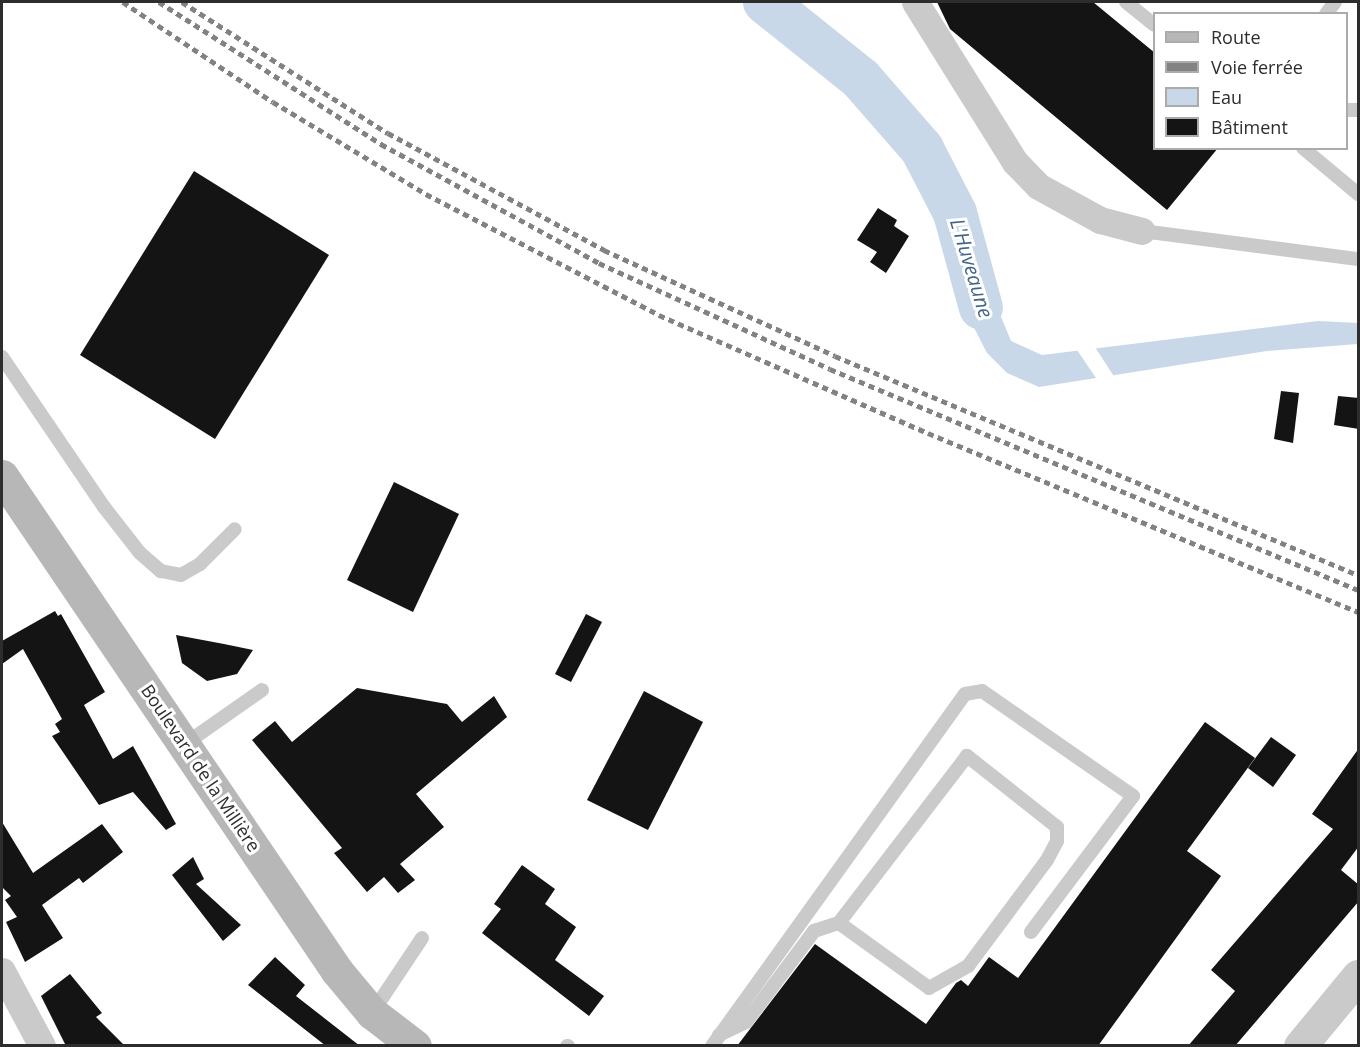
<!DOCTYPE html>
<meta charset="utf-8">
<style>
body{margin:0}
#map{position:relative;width:1360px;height:1047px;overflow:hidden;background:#fff;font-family:"Open Sans",sans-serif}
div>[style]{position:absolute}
.water>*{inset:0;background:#c8d8e8}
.pier>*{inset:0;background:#fff}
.river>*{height:44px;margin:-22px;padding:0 22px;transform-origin:22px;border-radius:22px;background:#c8d8e8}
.building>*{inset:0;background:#141414}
.service>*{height:14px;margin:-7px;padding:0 7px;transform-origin:7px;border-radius:7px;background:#cacaca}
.minor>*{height:27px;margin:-13.5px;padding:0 13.5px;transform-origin:13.5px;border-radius:13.5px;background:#cacaca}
.tertiary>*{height:33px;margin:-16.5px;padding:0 16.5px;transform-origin:16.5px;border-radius:16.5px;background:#cacaca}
.secondary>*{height:33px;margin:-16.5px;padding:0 16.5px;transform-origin:16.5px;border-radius:16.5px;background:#b7b7b7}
.rail>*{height:4.5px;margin-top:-2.25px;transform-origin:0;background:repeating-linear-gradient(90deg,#828282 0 6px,transparent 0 10.5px)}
span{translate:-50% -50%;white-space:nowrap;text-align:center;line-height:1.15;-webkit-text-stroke:6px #fff;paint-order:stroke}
.street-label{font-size:18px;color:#2d2d2d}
.water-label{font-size:20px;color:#416488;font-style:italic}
.frame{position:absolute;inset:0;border:3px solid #2d2d2d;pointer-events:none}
.legend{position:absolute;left:1153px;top:12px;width:195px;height:138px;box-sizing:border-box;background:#fff;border:2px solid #ababab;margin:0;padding:8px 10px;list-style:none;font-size:18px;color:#2d2d2d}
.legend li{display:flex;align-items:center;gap:12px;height:30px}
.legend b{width:30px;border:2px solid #ababab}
</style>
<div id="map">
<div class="water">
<i style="clip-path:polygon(983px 245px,997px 307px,1011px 341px,1042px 355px,1318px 321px,1358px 323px,1358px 344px,1267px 351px,1039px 387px,1007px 373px,987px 353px,967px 314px,947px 255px)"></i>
</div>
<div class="pier">
<i style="clip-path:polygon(1093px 344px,1115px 378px,1098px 381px,1075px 347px)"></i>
</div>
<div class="river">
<i style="left:765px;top:2px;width:123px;rotate:38.7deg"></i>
<i style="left:861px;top:79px;width:93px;rotate:48.9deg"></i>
<i style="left:922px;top:149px;width:72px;rotate:62.7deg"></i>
<i style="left:955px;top:213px;width:98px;rotate:74.7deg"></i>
</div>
<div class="building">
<i style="clip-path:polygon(937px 2px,1093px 2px,1155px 53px,1155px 148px,1218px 148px,1167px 210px,950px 29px)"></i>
<i style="clip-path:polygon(194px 171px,329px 255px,215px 439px,80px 355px)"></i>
<i style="clip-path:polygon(878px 208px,897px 220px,894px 226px,909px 236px,886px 273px,870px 262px,877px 252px,857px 240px)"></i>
<i style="clip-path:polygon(1281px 391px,1299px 393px,1293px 443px,1274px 439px)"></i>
<i style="clip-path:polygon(1338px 396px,1359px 398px,1359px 429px,1334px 425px)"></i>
<i style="clip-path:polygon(394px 482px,459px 514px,413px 612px,347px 580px)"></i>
<i style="clip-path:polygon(55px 611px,58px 616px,61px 614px,105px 692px,84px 705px,113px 759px,133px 746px,176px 824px,166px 830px,133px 792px,99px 805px,52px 736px,60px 732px,55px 724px,62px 719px,23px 649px,2px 664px,2px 641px)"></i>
<i style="clip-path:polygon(586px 614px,602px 622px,571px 682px,555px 674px)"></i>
<i style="clip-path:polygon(176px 635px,224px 644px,253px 650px,237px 674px,207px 681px,182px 663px)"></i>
<i style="clip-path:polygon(357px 688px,447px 704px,462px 722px,494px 696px,507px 717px,416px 794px,444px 827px,400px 864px,415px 880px,398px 893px,384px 877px,367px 892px,334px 853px,342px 848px,252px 740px,275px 721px,292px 742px)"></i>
<i style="clip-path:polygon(644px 691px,703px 722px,648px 830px,587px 800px)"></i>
<i style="clip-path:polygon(1205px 722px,1255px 758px,1187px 851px,1221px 876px,1098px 1046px,737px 1046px,815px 944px,926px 1024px,956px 983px,961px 980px,968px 986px,989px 957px,1018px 978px)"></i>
<i style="clip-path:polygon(1271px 737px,1296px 755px,1273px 787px,1248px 768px)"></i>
<i style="clip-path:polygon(1359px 748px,1359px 846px,1341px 870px,1359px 885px,1359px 901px,1235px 1046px,1188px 1046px,1235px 991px,1211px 970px,1333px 829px,1312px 814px)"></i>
<i style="clip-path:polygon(2px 822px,33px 873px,102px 824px,123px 852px,83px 883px,79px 878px,42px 905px,63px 938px,25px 962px,6px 922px,17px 917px,5px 900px,11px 896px,2px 887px)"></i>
<i style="clip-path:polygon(193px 857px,204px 879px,196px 884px,241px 925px,223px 941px,172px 875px)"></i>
<i style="clip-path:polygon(522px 865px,555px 889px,545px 904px,576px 927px,555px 960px,604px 996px,589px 1016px,482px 933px,501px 909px,494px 904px)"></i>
<i style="clip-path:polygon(275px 957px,305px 985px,296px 996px,360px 1046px,326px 1046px,248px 985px)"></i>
<i style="clip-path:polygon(70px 974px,102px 1013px,96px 1017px,125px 1046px,66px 1046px,41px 996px)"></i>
</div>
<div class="service">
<i style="left:1126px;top:2px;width:36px;rotate:39deg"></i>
<i style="left:1326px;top:14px;width:15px;rotate:-53deg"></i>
<i style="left:1346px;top:110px;width:12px"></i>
<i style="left:1303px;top:148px;width:72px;rotate:39.9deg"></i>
<i style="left:1142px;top:231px;width:218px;rotate:7.4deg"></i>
<i style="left:2px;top:357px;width:181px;rotate:55.8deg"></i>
<i style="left:104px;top:507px;width:58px;rotate:52deg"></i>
<i style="left:140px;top:553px;width:28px;rotate:41deg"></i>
<i style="left:161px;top:571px;width:20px;rotate:11deg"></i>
<i style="left:181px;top:575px;width:22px;rotate:-30deg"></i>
<i style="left:200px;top:564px;width:49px;rotate:-45deg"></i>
<i style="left:185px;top:744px;width:94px;rotate:-35deg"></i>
<i style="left:372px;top:1013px;width:90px;rotate:-56.3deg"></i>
<i style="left:719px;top:1035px;width:30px;rotate:-26deg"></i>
<i style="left:746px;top:1022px;width:114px;rotate:-53.2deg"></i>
<i style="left:814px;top:931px;width:26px;rotate:-18deg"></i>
<i style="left:839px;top:923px;width:111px;rotate:35.8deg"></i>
<i style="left:929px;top:988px;width:45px;rotate:-29.4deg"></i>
<i style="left:968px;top:966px;width:132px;rotate:-53.3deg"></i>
<i style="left:1047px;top:860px;width:21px;rotate:-62deg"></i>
<i style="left:1057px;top:841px;width:14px;rotate:-90deg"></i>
<i style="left:1057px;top:827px;width:115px;rotate:-141.7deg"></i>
<i style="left:967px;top:756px;width:210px;rotate:127.5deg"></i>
<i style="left:567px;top:1046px;width:1px"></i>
<i style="left:712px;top:1046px;width:433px;rotate:-54.3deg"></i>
<i style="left:965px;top:694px;width:17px;rotate:-10deg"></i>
<i style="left:982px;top:691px;width:184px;rotate:34.8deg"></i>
<i style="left:1133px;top:796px;width:170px;rotate:126.9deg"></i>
</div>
<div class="minor">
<i style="left:915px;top:2px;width:189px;rotate:58deg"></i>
<i style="left:1015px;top:162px;width:33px;rotate:46deg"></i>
<i style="left:1038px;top:186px;width:71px;rotate:28.7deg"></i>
<i style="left:1100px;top:220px;width:43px;rotate:14.7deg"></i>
<i style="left:2px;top:971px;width:85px;rotate:61.9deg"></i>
</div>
<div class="tertiary">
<i style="left:1300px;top:1046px;width:91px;rotate:-50.4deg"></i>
</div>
<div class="secondary">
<i style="left:2px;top:476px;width:598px;rotate:55.91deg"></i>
<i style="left:337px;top:971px;width:55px;rotate:50.2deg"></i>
<i style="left:372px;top:1013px;width:54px;rotate:37.5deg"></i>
</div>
<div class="rail">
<i style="left:123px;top:2px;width:180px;rotate:33.7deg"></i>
<i style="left:273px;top:102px;width:179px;rotate:31deg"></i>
<i style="left:426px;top:194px;width:263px;rotate:27.4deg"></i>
<i style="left:659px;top:315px;width:294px;rotate:23.7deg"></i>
<i style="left:928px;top:433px;width:466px;rotate:22.6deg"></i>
<i style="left:159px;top:2px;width:264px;rotate:32.6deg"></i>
<i style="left:381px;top:144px;width:248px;rotate:28.6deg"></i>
<i style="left:599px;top:263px;width:254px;rotate:24.6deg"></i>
<i style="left:830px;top:369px;width:572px;rotate:22.71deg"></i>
<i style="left:182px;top:2px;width:244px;rotate:32.5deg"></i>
<i style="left:388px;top:133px;width:246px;rotate:28.4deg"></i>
<i style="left:604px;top:250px;width:254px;rotate:24.6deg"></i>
<i style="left:835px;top:356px;width:567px;rotate:22.72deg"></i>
</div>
<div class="street-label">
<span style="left:201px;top:768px;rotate:56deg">Boulevard de la Millière</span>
</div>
<div class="water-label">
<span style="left:972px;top:268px;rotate:73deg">L'Huveaune</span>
</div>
<div class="frame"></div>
<ul class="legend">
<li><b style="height:8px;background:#b7b7b7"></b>Route</li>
<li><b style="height:8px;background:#828282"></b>Voie ferrée</li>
<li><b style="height:16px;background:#c8d8e8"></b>Eau</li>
<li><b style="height:16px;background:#141414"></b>Bâtiment</li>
</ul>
</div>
